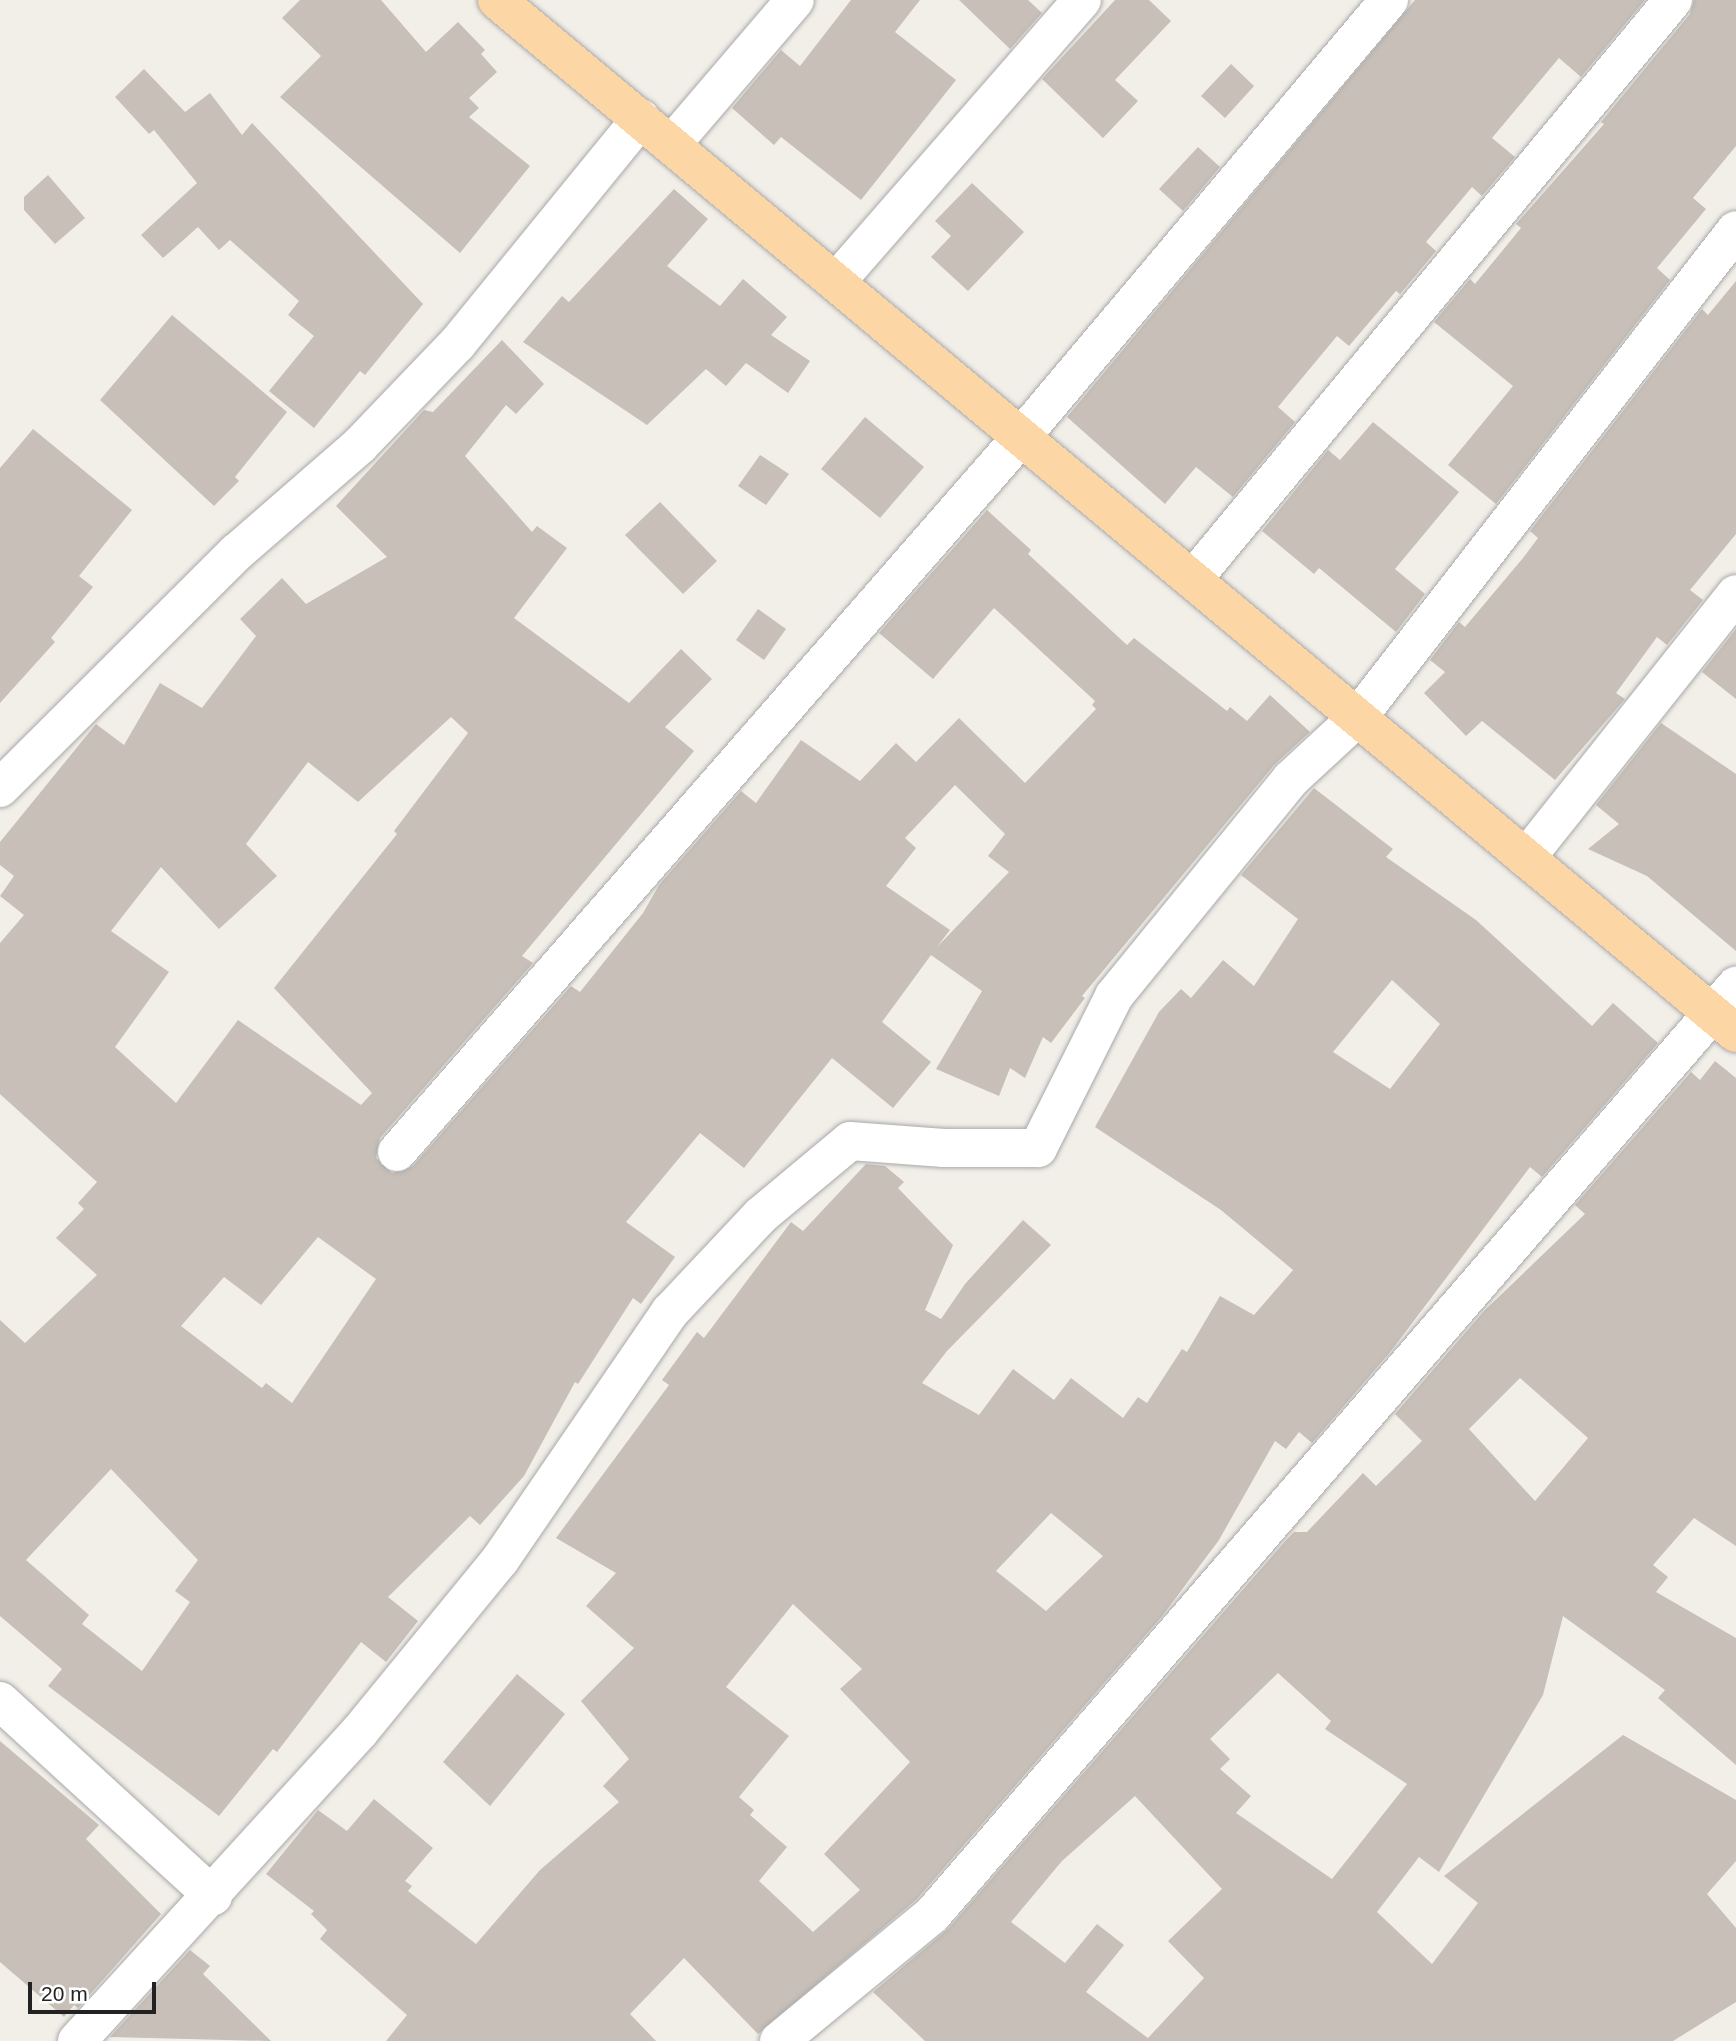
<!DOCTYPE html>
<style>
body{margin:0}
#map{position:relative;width:1736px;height:2041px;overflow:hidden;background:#f2efe9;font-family:Arial,sans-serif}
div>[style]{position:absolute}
.building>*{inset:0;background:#c7bfb8}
.roads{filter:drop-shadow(0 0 2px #a9a9a9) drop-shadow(0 0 2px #a9a9a9)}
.minor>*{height:38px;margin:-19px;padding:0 19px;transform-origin:19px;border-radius:19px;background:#fff}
.major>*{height:38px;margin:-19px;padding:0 19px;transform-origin:19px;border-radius:19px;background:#fcd6a4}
span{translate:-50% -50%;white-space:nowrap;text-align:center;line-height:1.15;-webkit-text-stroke:5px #fff;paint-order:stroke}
.scale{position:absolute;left:28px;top:1982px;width:128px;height:32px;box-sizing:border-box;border:4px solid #222;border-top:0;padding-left:9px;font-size:21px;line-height:24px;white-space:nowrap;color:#222;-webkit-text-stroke:5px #fff;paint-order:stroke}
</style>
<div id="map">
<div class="building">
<i style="clip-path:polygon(300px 0,381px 0,426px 52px,458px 22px,485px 50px,481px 54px,497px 72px,469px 98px,479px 108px,469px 117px,530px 166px,460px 253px,280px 97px,321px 56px,282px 18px)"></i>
<i style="clip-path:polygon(851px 0,920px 0,895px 32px,956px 80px,861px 200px,781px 137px,774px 145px,732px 108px,781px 50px,800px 66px)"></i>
<i style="clip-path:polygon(959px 0,1028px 0,1042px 13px,1010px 49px)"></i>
<i style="clip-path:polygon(1115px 0,1149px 0,1171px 21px,1115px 80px,1138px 101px,1103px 138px,1042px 79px)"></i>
<i style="clip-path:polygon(1415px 0,1645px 0,1581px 77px,1559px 58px,1492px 138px,1515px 157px,1482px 196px,1472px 187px,1426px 242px,1436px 251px,1400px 294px,1396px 291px,1349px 346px,1337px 336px,1278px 407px,1295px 422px,1233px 497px,1196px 467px,1165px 504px,1067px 417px)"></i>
<i style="clip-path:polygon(1694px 0,1736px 0,1736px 146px,1693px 198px,1706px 209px,1657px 268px,1670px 280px,1496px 504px,1448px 465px,1513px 386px,1434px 322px,1470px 279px,1475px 284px,1521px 228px,1516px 224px,1604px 124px,1601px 122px,1690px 14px)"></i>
<i style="clip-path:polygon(1231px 64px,1254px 86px,1225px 118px,1201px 96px)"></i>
<i style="clip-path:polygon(144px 69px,185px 112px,210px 93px,242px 135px,252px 123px,423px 304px,365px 375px,360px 371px,314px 428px,269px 391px,314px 336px,288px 315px,299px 301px,230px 240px,219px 250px,198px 227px,163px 258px,141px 235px,197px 183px,154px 130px,149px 134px,115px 97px)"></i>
<i style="clip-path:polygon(1198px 147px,1220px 167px,1183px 211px,1159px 189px)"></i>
<i style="clip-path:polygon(48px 175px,85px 218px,55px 244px,24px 210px,24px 197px)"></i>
<i style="clip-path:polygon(972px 183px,1024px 232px,968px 291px,931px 257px,951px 236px,935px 221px)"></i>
<i style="clip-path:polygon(674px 189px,708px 219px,667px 266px,720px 306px,743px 279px,787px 317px,771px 335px,810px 361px,788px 393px,746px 363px,726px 386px,706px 369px,647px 425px,523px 342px,562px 296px,569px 302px)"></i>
<i style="clip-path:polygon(1736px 281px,1736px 534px,1690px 590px,1703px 600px,1667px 645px,1657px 637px,1616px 693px,1625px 699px,1555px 780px,1482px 721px,1466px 736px,1424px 693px,1445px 672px,1430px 660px,1459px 622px,1465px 627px,1523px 558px,1538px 538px,1530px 531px,1702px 309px,1708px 315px)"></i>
<i style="clip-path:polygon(172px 315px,287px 412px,235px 477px,239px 481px,214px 506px,100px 400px)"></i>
<i style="clip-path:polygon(evenodd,502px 340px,544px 384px,516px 414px,506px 405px,465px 456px,532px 532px,537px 526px,567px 548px,514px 618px,629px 703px,681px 649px,712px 679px,665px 727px,694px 751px,522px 956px,533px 963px,380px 1138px,376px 1158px,392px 1173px,413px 1166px,571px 986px,580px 992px,643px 913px,659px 885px,741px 791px,756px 803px,801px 740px,860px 781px,896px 743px,916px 762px,959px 718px,1025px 783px,1096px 709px,1092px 705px,1095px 701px,994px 608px,933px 679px,879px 633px,987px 510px,1031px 550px,1028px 554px,1127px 645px,1134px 638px,1227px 711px,1230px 707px,1247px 721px,1270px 695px,1310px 732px,1274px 765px,1082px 996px,1085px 998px,1051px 1043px,1043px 1037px,1025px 1078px,1010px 1068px,999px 1096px,936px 1069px,982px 991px,931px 955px,882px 1022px,931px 1062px,893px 1108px,832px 1058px,744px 1168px,700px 1133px,626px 1222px,675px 1257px,641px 1304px,633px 1298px,578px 1384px,575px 1382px,524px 1476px,480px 1525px,470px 1516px,388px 1597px,418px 1621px,386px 1662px,361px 1642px,277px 1752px,273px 1749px,219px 1816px,48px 1686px,62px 1669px,0 1616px,0 1320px,25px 1343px,97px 1275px,56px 1238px,84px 1209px,78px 1203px,97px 1182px,0 1094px,0 943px,24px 915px,0 896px,14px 876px,0 865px,0 842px,96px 724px,124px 745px,160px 683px,202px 708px,256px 636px,240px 619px,282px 578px,306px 604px,387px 557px,336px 506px,424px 410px,433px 412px,502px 340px,451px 717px,468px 733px,394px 831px,397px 834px,274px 988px,372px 1093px,361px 1105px,238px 1020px,176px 1103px,115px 1047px,169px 972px,111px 931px,161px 867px,219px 929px,277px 876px,246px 844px,308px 762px,358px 802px,451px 717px,502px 340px,955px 785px,1005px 834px,988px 856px,1009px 872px,937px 947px,950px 930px,886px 886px,916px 848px,905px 838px,955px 785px,502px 340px,318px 1237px,376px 1279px,292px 1403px,266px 1383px,262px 1388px,181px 1326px,224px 1277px,261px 1305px,318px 1237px,502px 340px,111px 1469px,198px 1560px,175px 1591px,190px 1602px,142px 1671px,82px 1624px,89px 1615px,26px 1560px,111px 1469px)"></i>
<i style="clip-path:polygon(865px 417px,924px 467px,880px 518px,821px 469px)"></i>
<i style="clip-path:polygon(1373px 422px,1459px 492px,1395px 569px,1425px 594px,1396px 632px,1319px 568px,1314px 574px,1262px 531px,1328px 450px,1340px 460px)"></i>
<i style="clip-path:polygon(33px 429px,132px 510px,79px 576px,93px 587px,51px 638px,55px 642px,0 703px,0 468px)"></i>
<i style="clip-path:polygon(760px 455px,789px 474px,766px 505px,738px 486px)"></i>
<i style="clip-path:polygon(660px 502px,717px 561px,683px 594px,625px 535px)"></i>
<i style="clip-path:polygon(758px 609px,786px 629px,764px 660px,736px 640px)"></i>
<i style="clip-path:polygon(1736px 629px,1736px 699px,1702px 672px)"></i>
<i style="clip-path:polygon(1661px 723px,1736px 774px,1736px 951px,1647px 876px,1588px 849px,1619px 824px,1596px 805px)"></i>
<i style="clip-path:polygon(evenodd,1314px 788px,1393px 849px,1386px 857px,1476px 920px,1592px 1026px,1613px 1003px,1658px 1043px,1542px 1177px,1530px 1167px,1391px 1351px,1312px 1443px,1299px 1432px,1286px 1449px,1275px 1441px,1219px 1540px,1163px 1615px,917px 1899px,758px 2034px,684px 1958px,630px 2014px,656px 2041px,386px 2041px,407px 2015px,320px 1939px,327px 1930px,311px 1914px,314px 1911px,266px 1874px,318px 1810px,347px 1831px,374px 1799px,433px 1848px,405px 1881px,412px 1886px,408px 1891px,476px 1944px,540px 1870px,619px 1802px,603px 1786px,629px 1759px,581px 1701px,634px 1648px,586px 1606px,616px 1573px,556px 1538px,669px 1385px,662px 1380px,697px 1332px,704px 1338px,791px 1222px,803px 1231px,866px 1164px,885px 1166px,904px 1182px,898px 1188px,953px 1245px,925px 1310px,941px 1319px,965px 1284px,1023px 1220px,1051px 1245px,947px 1351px,922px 1383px,979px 1415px,1013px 1369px,1054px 1400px,1071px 1378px,1123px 1418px,1138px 1397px,1147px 1403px,1182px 1349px,1187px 1352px,1220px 1296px,1254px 1315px,1293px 1270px,1221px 1210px,1095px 1127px,1159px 1012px,1181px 989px,1191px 998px,1223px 960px,1254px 986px,1298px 919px,1241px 875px,1314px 788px,1392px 980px,1440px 1024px,1390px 1089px,1333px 1052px,1392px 980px,1314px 788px,1051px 1513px,1103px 1556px,1046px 1611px,996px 1571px,1051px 1513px,1314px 788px,793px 1604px,862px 1669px,840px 1689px,910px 1762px,824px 1854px,860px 1890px,813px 1932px,759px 1881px,787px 1847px,750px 1815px,754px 1810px,739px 1797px,789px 1736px,726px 1687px,793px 1604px)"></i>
<i style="clip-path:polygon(evenodd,1715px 1061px,1736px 1078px,1736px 1546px,1694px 1518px,1653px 1565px,1668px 1577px,1656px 1592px,1736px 1638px,1736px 1765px,1658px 1698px,1665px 1690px,1563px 1616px,1543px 1695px,1439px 1872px,1419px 1857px,1377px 1912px,1432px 1964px,1478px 1903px,1444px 1876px,1623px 1735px,1736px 1800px,1736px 1861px,1707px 1894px,1736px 1928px,1736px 2002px,1673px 2041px,925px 2041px,873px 1992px,948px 1929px,1287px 1539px,1294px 1532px,1307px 1532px,1363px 1473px,1376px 1486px,1422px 1441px,1395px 1414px,1484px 1311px,1585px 1214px,1575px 1205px,1691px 1072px,1700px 1080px,1715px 1061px,1520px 1378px,1588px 1438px,1535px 1501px,1469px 1429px,1520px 1378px,1715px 1061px,1278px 1673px,1331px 1721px,1325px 1729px,1407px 1784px,1332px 1879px,1236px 1813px,1251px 1796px,1220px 1769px,1230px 1759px,1210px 1739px,1278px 1673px,1715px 1061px,1135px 1796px,1222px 1889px,1168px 1941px,1204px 1978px,1148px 2038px,1086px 1992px,1124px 1945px,1097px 1924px,1065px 1963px,1011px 1922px,1062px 1861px,1135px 1796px)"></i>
<i style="clip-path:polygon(517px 1674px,565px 1714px,490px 1806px,443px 1762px)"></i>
<i style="clip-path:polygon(0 1741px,99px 1825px,86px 1839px,161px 1914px,78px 2008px,74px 2005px,64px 2017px,0 1962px)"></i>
<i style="clip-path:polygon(190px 1950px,210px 1966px,203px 1974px,271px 2041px,110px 2037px)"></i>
</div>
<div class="roads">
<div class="minor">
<i style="left:672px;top:144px;width:189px;rotate:-49.5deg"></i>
<i style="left:836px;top:282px;width:374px;rotate:-48.9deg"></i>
<i style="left:1193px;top:579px;width:752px;rotate:-50.34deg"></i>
<i style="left:0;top:788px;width:334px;rotate:-44.9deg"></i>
<i style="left:237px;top:552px;width:163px;rotate:-41deg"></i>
<i style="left:360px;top:445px;width:140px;rotate:-46.2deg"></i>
<i style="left:457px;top:344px;width:291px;rotate:-50.8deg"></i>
<i style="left:1526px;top:858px;width:337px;rotate:-51.5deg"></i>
<i style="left:397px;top:1152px;width:950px;rotate:-48.88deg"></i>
<i style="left:1022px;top:436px;width:570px;rotate:-49.91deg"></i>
<i style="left:0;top:1701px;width:289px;rotate:42.5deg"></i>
<i style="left:77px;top:2041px;width:420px;rotate:-47.6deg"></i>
<i style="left:360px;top:1731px;width:221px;rotate:-50.7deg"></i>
<i style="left:500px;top:1560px;width:301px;rotate:-55.6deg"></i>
<i style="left:670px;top:1312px;width:132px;rotate:-46.8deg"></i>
<i style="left:760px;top:1216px;width:117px;rotate:-39.8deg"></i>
<i style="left:850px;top:1141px;width:94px;rotate:4.3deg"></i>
<i style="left:944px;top:1148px;width:94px"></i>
<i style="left:1038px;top:1148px;width:170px;rotate:-63.4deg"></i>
<i style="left:1114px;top:996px;width:280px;rotate:-50.8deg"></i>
<i style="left:1291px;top:779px;width:91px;rotate:-42.8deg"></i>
<i style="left:1358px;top:717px;width:616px;rotate:-52.18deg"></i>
<i style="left:779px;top:2041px;width:198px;rotate:-39.5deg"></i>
<i style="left:932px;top:1915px;width:1229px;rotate:-49.13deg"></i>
</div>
<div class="major">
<i style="left:497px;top:0;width:1613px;rotate:39.82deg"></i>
</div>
</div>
<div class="scale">20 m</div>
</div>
